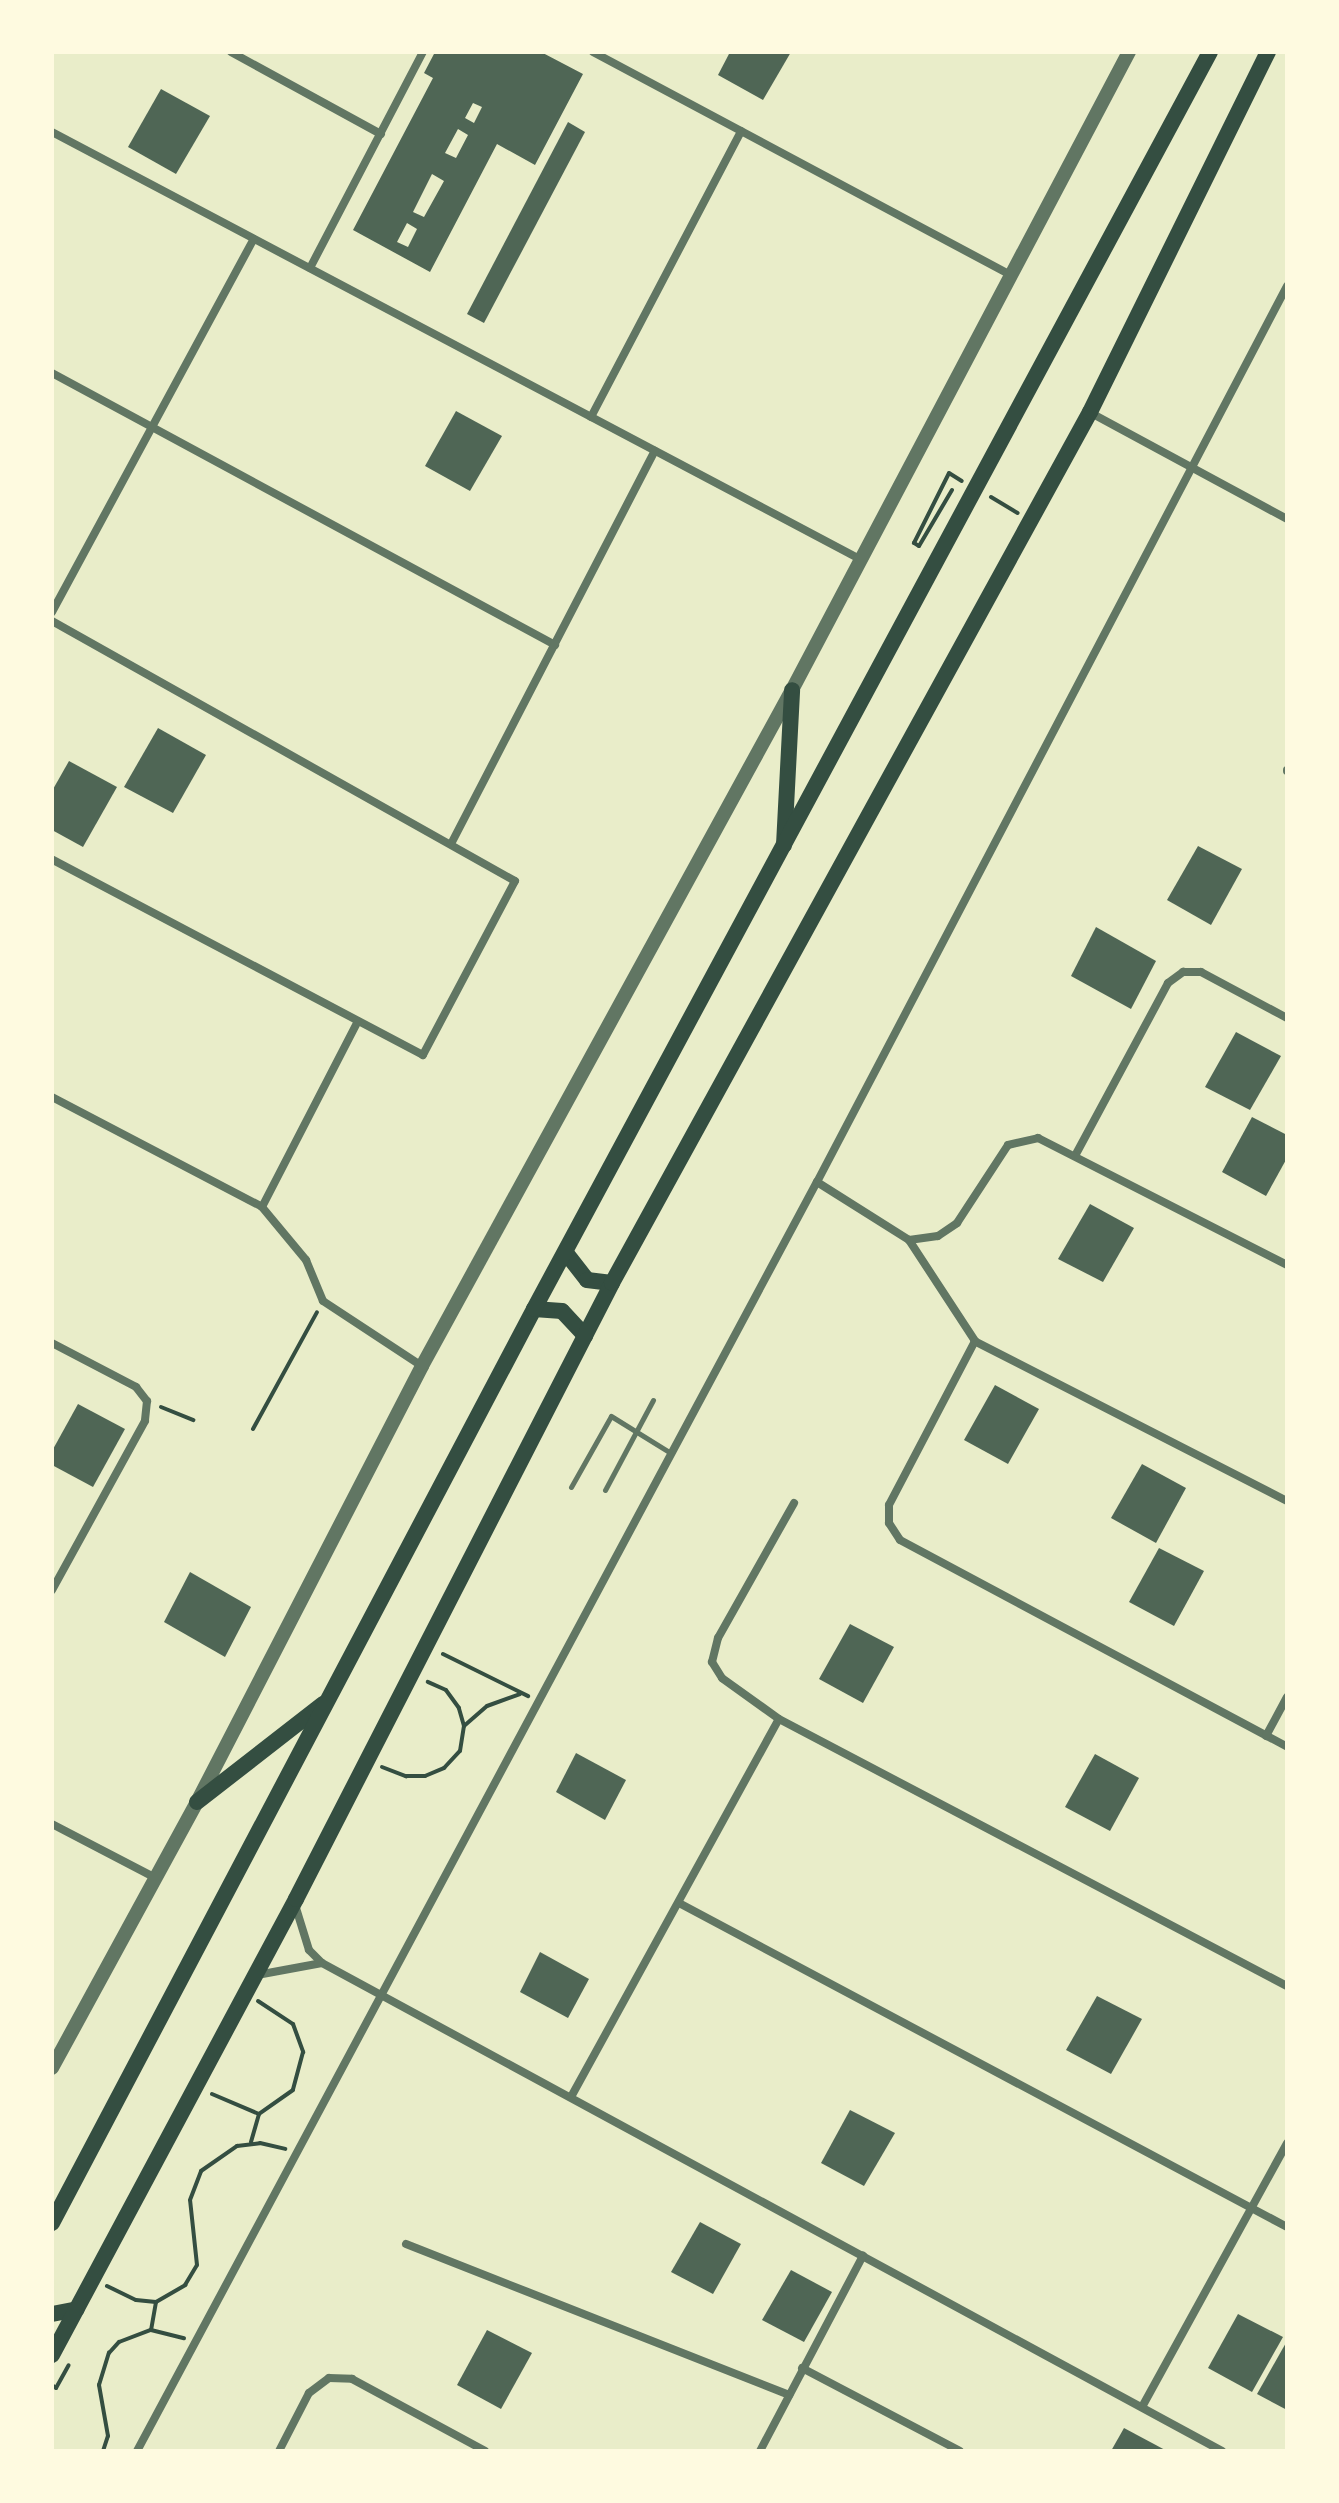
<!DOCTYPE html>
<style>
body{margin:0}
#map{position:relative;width:1339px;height:2503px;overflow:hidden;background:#e9edc9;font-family:Figtree,sans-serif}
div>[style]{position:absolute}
.building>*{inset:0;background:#4f6655}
.path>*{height:4px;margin:-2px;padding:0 2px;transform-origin:2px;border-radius:2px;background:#344e41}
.service>*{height:5px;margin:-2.5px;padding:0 2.5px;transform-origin:2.5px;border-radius:2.5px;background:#617663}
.minor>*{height:8px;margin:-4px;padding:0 4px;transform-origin:4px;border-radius:4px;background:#617663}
.tertiary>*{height:14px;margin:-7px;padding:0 7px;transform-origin:7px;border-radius:7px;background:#617663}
.primary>*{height:16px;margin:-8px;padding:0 8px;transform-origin:8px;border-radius:8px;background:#344e41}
span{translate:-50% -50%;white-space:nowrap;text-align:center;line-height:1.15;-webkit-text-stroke:8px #fefae0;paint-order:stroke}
.frame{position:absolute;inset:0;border:54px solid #fefae0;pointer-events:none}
</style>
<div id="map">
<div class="building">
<i style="clip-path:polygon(evenodd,435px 52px,541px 52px,583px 74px,535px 165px,497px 144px,430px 272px,353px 230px,433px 78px,424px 73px,435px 52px,473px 103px,482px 107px,474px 123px,465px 118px,473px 103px,435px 52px,458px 129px,468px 135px,456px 158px,445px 153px,458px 129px,435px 52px,432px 174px,444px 181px,424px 217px,413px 212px,432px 174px,435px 52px,407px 223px,417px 229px,408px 247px,397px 242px,407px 223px)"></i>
<i style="clip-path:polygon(730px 52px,791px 52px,763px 100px,718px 75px)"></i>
<i style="clip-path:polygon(161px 89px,210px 116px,176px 174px,128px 147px)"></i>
<i style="clip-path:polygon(568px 122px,585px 132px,484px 323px,467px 314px)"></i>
<i style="clip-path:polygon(456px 411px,502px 436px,470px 491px,425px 466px)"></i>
<i style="clip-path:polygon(158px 728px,206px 755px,173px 813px,124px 787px)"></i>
<i style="clip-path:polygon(69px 761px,117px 787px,83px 847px,52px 830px,52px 791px)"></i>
<i style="clip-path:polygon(1198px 846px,1242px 869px,1211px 925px,1167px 900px)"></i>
<i style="clip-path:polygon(1096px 927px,1156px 961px,1131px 1009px,1071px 976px)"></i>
<i style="clip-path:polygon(1236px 1032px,1281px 1056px,1250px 1110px,1205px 1087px)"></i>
<i style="clip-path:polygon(1252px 1117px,1287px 1135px,1287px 1158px,1266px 1196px,1222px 1172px)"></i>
<i style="clip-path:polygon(1090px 1204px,1134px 1228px,1103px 1282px,1058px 1259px)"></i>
<i style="clip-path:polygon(995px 1385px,1039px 1409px,1008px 1464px,964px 1440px)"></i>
<i style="clip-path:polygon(78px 1404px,125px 1429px,93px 1487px,52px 1465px,52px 1451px)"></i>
<i style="clip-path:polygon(1142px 1464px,1186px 1488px,1156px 1543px,1111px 1518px)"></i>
<i style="clip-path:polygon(1159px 1548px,1204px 1571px,1174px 1626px,1129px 1602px)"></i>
<i style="clip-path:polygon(190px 1572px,251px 1607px,225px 1657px,164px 1622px)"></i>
<i style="clip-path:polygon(850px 1624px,894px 1647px,863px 1703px,819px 1679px)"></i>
<i style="clip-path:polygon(576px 1753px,626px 1780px,605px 1820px,556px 1792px)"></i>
<i style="clip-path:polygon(1095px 1754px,1139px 1778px,1110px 1831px,1065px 1807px)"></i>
<i style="clip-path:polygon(540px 1952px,589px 1979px,568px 2018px,520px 1992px)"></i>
<i style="clip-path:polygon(1097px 1996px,1142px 2019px,1111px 2074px,1066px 2050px)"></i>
<i style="clip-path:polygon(850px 2110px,895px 2133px,864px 2186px,821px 2163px)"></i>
<i style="clip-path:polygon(700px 2222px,741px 2244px,713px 2294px,671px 2272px)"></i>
<i style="clip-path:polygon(791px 2270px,832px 2292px,804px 2342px,762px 2320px)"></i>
<i style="clip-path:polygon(1238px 2314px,1283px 2337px,1252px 2392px,1208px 2368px)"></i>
<i style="clip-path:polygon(487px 2330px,532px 2353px,501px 2409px,457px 2385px)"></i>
<i style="clip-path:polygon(1287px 2341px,1287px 2410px,1257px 2394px)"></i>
<i style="clip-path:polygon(1124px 2428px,1167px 2451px,1111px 2451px)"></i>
</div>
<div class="path">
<i style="left:952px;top:490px;width:65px;rotate:120.5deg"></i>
<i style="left:919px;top:546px;width:6px;rotate:-149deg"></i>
<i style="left:914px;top:543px;width:78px;rotate:-63.4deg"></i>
<i style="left:949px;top:473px;width:15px;rotate:32deg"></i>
<i style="left:991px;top:497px;width:31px;rotate:31deg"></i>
<i style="left:161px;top:1407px;width:35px;rotate:22deg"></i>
<i style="left:253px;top:1429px;width:133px;rotate:-61.3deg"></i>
<i style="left:443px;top:1654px;width:95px;rotate:26.3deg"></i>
<i style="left:464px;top:1726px;width:30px;rotate:-41deg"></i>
<i style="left:487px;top:1706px;width:35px;rotate:-20deg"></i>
<i style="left:382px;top:1767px;width:26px;rotate:21deg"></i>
<i style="left:406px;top:1776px;width:19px"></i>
<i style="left:425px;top:1776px;width:21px;rotate:-23deg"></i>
<i style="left:444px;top:1768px;width:23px;rotate:-47deg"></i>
<i style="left:460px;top:1751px;width:25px;rotate:-81deg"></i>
<i style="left:464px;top:1726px;width:19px;rotate:-106deg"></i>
<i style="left:459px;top:1708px;width:22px;rotate:-126deg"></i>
<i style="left:446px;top:1690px;width:20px;rotate:-156deg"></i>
<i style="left:258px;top:2001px;width:42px;rotate:33.3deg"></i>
<i style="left:293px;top:2024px;width:30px;rotate:70deg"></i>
<i style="left:303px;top:2052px;width:39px;rotate:105deg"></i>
<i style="left:293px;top:2090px;width:42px;rotate:144.8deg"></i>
<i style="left:212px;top:2094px;width:51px;rotate:23.1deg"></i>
<i style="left:259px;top:2114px;width:29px;rotate:106deg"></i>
<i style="left:107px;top:2286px;width:32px;rotate:26deg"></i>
<i style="left:136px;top:2300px;width:20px;rotate:6deg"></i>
<i style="left:156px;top:2302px;width:28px;rotate:100deg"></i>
<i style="left:156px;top:2302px;width:34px;rotate:-30deg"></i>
<i style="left:185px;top:2285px;width:23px;rotate:-59deg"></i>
<i style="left:197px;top:2265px;width:65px;rotate:-96.1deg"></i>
<i style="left:190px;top:2200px;width:31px;rotate:-69deg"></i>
<i style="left:201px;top:2171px;width:44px;rotate:-34.8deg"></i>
<i style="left:237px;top:2146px;width:23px;rotate:-7deg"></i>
<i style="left:260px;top:2143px;width:26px;rotate:13deg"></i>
<i style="left:52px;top:2385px;width:5px;rotate:37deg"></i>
<i style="left:56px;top:2388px;width:26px;rotate:-61deg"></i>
<i style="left:103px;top:2451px;width:16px;rotate:-72deg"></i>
<i style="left:108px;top:2436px;width:52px;rotate:-100deg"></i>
<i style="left:99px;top:2385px;width:34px;rotate:-73deg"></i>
<i style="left:109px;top:2353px;width:15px;rotate:-48deg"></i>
<i style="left:119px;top:2342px;width:34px;rotate:-21deg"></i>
<i style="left:151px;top:2330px;width:34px;rotate:14deg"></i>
</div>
<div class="service">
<i style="left:571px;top:1487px;width:81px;rotate:-60.6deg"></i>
<i style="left:611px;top:1416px;width:70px;rotate:31.7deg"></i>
<i style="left:605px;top:1490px;width:102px;rotate:-61.9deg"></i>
</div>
<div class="minor">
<i style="left:231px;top:52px;width:171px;rotate:28.7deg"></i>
<i style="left:593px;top:52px;width:474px;rotate:28.1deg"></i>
<i style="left:52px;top:132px;width:912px;rotate:27.86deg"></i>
<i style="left:310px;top:268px;width:244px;rotate:-62.4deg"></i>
<i style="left:52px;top:373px;width:572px;rotate:28.4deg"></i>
<i style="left:1091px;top:413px;width:223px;rotate:28.4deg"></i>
<i style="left:591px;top:417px;width:323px;rotate:-62.3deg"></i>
<i style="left:52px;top:612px;width:424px;rotate:-61.6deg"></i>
<i style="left:52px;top:621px;width:531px;rotate:29.32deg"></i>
<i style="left:515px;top:881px;width:197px;rotate:117.9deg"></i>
<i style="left:423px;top:1055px;width:420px;rotate:-152.2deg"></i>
<i style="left:1287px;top:770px;width:1px;rotate:90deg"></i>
<i style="left:451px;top:844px;width:443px;rotate:-62.6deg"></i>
<i style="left:52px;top:1097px;width:237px;rotate:27.6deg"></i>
<i style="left:262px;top:1207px;width:69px;rotate:50.3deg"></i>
<i style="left:306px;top:1260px;width:44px;rotate:67.5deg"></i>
<i style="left:323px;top:1301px;width:118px;rotate:33.3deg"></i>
<i style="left:1076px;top:1154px;width:194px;rotate:-61.7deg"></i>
<i style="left:1168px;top:983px;width:19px;rotate:-36deg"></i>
<i style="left:1183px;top:972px;width:18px"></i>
<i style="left:1201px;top:972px;width:98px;rotate:28.1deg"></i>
<i style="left:817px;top:1182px;width:109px;rotate:32.2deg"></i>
<i style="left:909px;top:1240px;width:121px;rotate:56.8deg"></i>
<i style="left:262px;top:1207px;width:209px;rotate:-62.7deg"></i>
<i style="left:909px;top:1240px;width:29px;rotate:-8deg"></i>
<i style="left:938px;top:1236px;width:23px;rotate:-34deg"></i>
<i style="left:957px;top:1223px;width:93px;rotate:-56.8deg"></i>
<i style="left:1008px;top:1145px;width:31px;rotate:-13deg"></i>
<i style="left:1038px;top:1138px;width:280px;rotate:27deg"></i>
<i style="left:52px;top:1343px;width:95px;rotate:27.6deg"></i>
<i style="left:136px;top:1387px;width:18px;rotate:52deg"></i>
<i style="left:147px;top:1401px;width:20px;rotate:96deg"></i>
<i style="left:145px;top:1421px;width:193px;rotate:118.8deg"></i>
<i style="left:1287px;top:1501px;width:351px;rotate:-152.9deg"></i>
<i style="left:975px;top:1341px;width:185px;rotate:117.7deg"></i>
<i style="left:889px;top:1505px;width:18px;rotate:90deg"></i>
<i style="left:889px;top:1523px;width:20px;rotate:57deg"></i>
<i style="left:900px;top:1540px;width:439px;rotate:28.1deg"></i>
<i style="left:779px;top:1719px;width:70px;rotate:-144.3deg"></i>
<i style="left:722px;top:1678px;width:19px;rotate:-122deg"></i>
<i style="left:712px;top:1662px;width:25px;rotate:-76deg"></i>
<i style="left:718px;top:1638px;width:155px;rotate:-60.6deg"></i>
<i style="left:1266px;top:1736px;width:44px;rotate:-61.7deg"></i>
<i style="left:52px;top:1824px;width:115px;rotate:27.5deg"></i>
<i style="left:679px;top:1903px;width:689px;rotate:28.05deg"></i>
<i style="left:296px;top:1908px;width:44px;rotate:72.8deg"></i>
<i style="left:309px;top:1950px;width:18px;rotate:45deg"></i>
<i style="left:322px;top:1963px;width:1024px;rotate:28.47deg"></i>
<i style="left:257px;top:1975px;width:66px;rotate:-10.5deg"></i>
<i style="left:571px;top:2097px;width:431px;rotate:-61.2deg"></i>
<i style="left:779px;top:1719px;width:574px;rotate:27.73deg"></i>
<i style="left:406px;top:2244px;width:412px;rotate:21.5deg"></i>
<i style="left:802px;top:2368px;width:178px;rotate:27.7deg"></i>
<i style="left:1142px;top:2407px;width:301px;rotate:-61.2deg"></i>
<i style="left:137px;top:2451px;width:1440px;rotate:-61.82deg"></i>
<i style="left:817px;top:1182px;width:1012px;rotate:-62.32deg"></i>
<i style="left:279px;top:2451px;width:65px;rotate:-62.7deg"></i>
<i style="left:309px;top:2393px;width:25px;rotate:-37deg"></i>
<i style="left:329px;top:2378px;width:23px;rotate:2deg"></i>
<i style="left:352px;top:2379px;width:151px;rotate:28.4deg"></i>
<i style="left:760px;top:2451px;width:221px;rotate:-62.2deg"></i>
</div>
<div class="tertiary">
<i style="left:52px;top:2068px;width:303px;rotate:-61.4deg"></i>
<i style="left:197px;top:1802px;width:491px;rotate:-62.7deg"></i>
<i style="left:422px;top:1366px;width:771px;rotate:-61.31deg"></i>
<i style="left:792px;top:690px;width:722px;rotate:-62.16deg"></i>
</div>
<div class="primary">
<i style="left:784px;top:845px;width:155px;rotate:-87deg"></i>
<i style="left:566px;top:1253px;width:34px;rotate:52deg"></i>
<i style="left:587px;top:1280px;width:25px;rotate:7deg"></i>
<i style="left:534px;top:1309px;width:28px;rotate:4deg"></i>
<i style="left:562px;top:1311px;width:34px;rotate:47deg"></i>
<i style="left:197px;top:1802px;width:160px;rotate:-37.9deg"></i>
<i style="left:52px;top:2223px;width:1033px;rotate:-62.19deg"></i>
<i style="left:534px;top:1309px;width:1427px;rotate:-61.73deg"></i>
<i style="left:52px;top:2314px;width:25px;rotate:-11deg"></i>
<i style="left:52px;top:2355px;width:517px;rotate:-61.85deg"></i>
<i style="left:296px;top:1899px;width:692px;rotate:-62.84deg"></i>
<i style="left:612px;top:1283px;width:994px;rotate:-61.24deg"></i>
<i style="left:1090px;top:412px;width:402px;rotate:-63.7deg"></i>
</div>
<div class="frame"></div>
</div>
